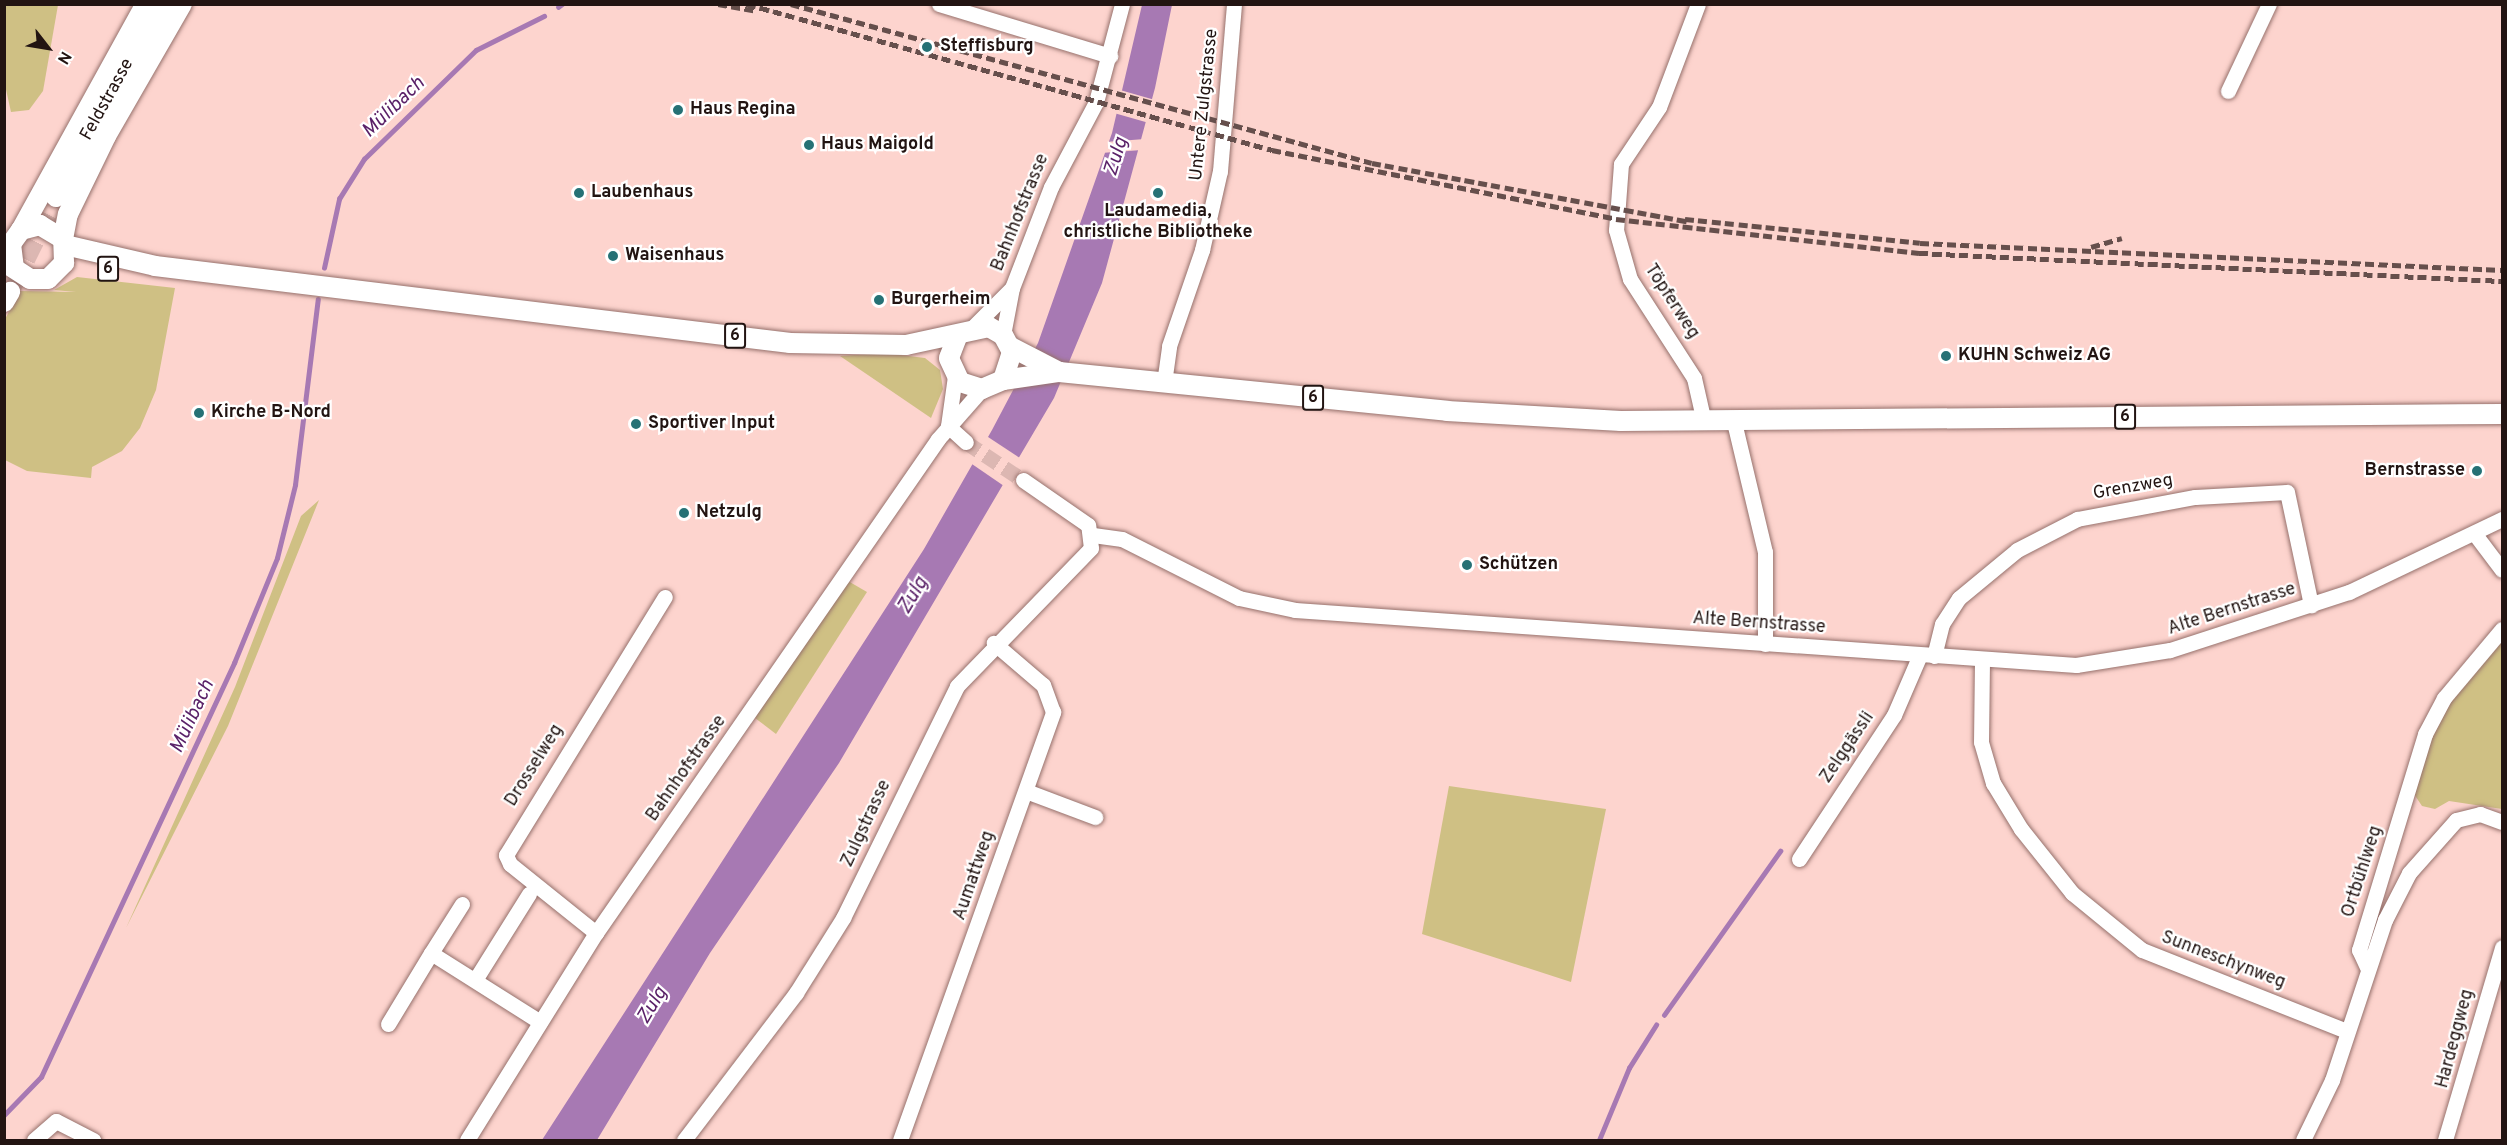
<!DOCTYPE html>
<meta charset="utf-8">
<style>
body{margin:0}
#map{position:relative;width:2507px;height:1145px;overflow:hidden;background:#fdd4ce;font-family:Overpass,sans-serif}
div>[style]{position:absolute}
.green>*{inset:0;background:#cfc084}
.water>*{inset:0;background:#a779b3}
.pier>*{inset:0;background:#fdd4ce}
.stream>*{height:4.5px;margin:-2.25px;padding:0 2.25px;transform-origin:2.25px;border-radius:2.25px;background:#a779b3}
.minor-tunnel>*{height:15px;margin-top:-7.5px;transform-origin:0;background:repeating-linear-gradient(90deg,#dcb7b2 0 15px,transparent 0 23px)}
.major-tunnel>*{height:20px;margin-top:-10px;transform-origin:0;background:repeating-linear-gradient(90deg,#dcb7b2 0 20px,transparent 0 30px)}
.roads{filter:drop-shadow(0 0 2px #96716c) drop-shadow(0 0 2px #96716c)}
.minor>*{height:15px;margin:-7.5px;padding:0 7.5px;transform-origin:7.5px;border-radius:7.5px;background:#fff}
.major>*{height:20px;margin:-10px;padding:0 10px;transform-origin:10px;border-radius:10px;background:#fff}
.rail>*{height:4.5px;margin-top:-2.25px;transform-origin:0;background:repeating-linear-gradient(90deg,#664f4c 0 9px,transparent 0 13.5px)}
.dots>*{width:16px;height:16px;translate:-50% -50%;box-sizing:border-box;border:3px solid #fff;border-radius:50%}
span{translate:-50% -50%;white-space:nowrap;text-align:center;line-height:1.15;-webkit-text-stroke:4.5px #fff;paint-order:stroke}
.shield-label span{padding:2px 4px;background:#fff;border:2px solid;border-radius:4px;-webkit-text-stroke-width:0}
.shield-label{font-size:16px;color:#221412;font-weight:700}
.poi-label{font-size:18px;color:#221412;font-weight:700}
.left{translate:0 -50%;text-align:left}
.right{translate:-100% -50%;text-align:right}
.street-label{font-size:18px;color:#221412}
.water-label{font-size:20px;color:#5a2168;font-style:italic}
.frame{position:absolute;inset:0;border:6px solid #221412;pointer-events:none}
.north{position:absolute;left:18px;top:18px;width:60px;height:60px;-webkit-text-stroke:4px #fff;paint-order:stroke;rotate:121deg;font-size:16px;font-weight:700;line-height:24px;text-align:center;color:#221412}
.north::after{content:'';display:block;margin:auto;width:21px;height:27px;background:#221412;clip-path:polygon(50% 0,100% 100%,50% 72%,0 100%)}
</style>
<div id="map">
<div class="green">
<i style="clip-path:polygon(6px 5px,58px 5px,43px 91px,29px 110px,11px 112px,5px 85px)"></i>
<i style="clip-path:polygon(77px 277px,175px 288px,156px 390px,140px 428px,122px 451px,92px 467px,91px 478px,27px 471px,5px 460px,4px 321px,20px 291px,76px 292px,54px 290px)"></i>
<i style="clip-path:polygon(884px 353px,925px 358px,940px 370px,943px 389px,931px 418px,840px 356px)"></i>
<i style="clip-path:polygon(319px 500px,228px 726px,126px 928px,235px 687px,301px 516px)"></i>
<i style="clip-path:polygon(848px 581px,867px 592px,776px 734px,755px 718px)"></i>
<i style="clip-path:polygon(2502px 638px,2502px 809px,2449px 801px,2435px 809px,2422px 806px,2414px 794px,2429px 735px,2448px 700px)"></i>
<i style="clip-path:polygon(1449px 786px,1606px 809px,1571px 982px,1422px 934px)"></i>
</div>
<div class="water">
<i style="clip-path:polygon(1142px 5px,1172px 5px,1155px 88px,1102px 283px,1054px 398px,839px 763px,710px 953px,597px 1140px,542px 1140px,924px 549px,992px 430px,1038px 343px,1112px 133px)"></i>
</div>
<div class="pier">
<i style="clip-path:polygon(1120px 90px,1155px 100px,1149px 123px,1114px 113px)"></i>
<i style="clip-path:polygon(1145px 139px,1142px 150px,1101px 153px,1105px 142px)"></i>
<i style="clip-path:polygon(985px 435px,1023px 460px,1004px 486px,969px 462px)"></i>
</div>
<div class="stream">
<i style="left:558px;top:7px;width:5px;rotate:-37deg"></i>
<i style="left:324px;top:268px;width:71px;rotate:-77.7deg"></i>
<i style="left:339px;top:199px;width:47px;rotate:-58deg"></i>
<i style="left:364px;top:159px;width:156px;rotate:-44.2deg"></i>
<i style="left:476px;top:50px;width:76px;rotate:-26.6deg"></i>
<i style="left:1664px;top:1015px;width:201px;rotate:-54.7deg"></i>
<i style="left:4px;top:1115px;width:53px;rotate:-45.8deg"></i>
<i style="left:41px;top:1077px;width:457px;rotate:-65deg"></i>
<i style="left:234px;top:663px;width:113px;rotate:-67.7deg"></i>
<i style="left:277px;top:558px;width:75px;rotate:-76.1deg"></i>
<i style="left:295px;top:485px;width:187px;rotate:-83deg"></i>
<i style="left:1599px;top:1140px;width:78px;rotate:-67.4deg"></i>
<i style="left:1629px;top:1068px;width:51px;rotate:-57.9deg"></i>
</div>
<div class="minor-tunnel">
<i style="left:966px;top:442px;width:69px;rotate:33.7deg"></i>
</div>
<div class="major-tunnel">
<i style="left:12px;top:286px;width:99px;rotate:-63.7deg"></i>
</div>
<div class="roads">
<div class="minor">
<i style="left:939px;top:4px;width:179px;rotate:16.9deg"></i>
<i style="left:1698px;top:4px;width:110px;rotate:110.7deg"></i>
<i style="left:1659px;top:107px;width:69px;rotate:123.7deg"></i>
<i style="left:1621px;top:164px;width:66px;rotate:94.3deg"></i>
<i style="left:1616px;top:230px;width:51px;rotate:74.1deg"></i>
<i style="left:1630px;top:279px;width:118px;rotate:57.1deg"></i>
<i style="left:1694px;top:378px;width:45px;rotate:77.2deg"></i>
<i style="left:2228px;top:91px;width:96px;rotate:-64.8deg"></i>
<i style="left:973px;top:327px;width:55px;rotate:-45deg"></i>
<i style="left:1003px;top:335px;width:48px;rotate:-79.2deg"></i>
<i style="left:1012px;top:288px;width:108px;rotate:-68.9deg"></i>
<i style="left:1051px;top:187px;width:96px;rotate:-62.1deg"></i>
<i style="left:1096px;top:102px;width:101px;rotate:-75.1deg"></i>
<i style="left:955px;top:376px;width:50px;rotate:98deg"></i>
<i style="left:948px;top:426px;width:24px;rotate:42deg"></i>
<i style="left:1164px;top:383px;width:37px;rotate:-82deg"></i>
<i style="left:1169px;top:346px;width:102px;rotate:-71deg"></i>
<i style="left:1202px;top:250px;width:81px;rotate:-77.2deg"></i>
<i style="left:1220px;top:171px;width:168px;rotate:-85.2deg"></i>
<i style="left:1734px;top:422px;width:134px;rotate:76.6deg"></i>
<i style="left:1765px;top:552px;width:92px;rotate:90deg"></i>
<i style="left:2474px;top:533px;width:46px;rotate:52.9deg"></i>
<i style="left:1093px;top:535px;width:29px;rotate:8deg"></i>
<i style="left:1122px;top:539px;width:131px;rotate:26.8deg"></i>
<i style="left:1239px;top:598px;width:57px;rotate:12.1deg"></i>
<i style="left:1295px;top:610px;width:783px;rotate:4.03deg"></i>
<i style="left:2076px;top:665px;width:95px;rotate:-9.1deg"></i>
<i style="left:2170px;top:650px;width:188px;rotate:-18deg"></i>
<i style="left:2349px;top:592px;width:170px;rotate:-25.5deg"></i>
<i style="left:1934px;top:656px;width:33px;rotate:-76deg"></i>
<i style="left:1942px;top:624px;width:31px;rotate:-57deg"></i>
<i style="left:1959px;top:598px;width:75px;rotate:-39.6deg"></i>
<i style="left:2017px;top:550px;width:68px;rotate:-27.3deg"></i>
<i style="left:2077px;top:519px;width:120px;rotate:-10.6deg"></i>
<i style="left:2195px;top:497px;width:92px;rotate:-3.1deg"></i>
<i style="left:2287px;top:492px;width:116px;rotate:78deg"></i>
<i style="left:1982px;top:661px;width:81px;rotate:90.7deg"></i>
<i style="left:1981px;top:742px;width:43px;rotate:73.7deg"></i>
<i style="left:1993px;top:783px;width:54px;rotate:58.7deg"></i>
<i style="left:2021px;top:829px;width:82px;rotate:51.4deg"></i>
<i style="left:2072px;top:893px;width:90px;rotate:39.2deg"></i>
<i style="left:2142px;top:950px;width:220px;rotate:21.6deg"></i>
<i style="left:1026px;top:791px;width:74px;rotate:20.6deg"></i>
<i style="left:1799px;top:859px;width:173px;rotate:-56.6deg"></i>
<i style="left:1894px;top:715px;width:65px;rotate:-66.6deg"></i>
<i style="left:462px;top:904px;width:58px;rotate:122.3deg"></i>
<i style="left:431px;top:953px;width:129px;rotate:32.3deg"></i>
<i style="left:596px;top:933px;width:110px;rotate:-141.3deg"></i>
<i style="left:510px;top:864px;width:10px;rotate:-114deg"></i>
<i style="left:506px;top:855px;width:303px;rotate:-58.4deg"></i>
<i style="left:2367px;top:967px;width:19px;rotate:-115deg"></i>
<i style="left:2359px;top:950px;width:226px;rotate:-73deg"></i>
<i style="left:2425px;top:734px;width:41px;rotate:-62.2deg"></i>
<i style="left:2444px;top:698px;width:90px;rotate:-50deg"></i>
<i style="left:475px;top:980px;width:102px;rotate:-57.9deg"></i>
<i style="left:388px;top:1024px;width:83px;rotate:-58.8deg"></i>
<i style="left:34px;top:1140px;width:29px;rotate:-41deg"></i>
<i style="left:56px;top:1121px;width:42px;rotate:27.2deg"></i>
<i style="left:467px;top:1140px;width:244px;rotate:-58.1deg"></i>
<i style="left:596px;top:933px;width:601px;rotate:-55.3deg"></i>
<i style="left:938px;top:439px;width:67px;rotate:-48.7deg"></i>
<i style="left:684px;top:1140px;width:185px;rotate:-52.7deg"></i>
<i style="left:796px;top:993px;width:89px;rotate:-57.9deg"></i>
<i style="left:843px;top:918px;width:258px;rotate:-63.8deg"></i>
<i style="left:957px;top:686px;width:192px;rotate:-45.8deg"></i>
<i style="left:1091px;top:548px;width:23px;rotate:-97deg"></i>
<i style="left:1088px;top:525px;width:79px;rotate:-145.3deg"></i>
<i style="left:900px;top:1140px;width:455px;rotate:-70.3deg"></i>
<i style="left:1053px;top:712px;width:29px;rotate:-110deg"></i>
<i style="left:1043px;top:685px;width:65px;rotate:-139.4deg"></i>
<i style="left:2303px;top:1140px;width:67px;rotate:-64.2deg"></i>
<i style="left:2332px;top:1080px;width:169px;rotate:-71.7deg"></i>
<i style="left:2385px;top:920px;width:53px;rotate:-62.9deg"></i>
<i style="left:2409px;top:873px;width:71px;rotate:-48.4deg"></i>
<i style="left:2456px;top:820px;width:25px;rotate:-14deg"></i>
<i style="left:2480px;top:814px;width:23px;rotate:20deg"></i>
<i style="left:2445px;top:1140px;width:201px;rotate:-73.5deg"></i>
</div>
<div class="major">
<i style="left:56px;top:197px;width:222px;rotate:-60.5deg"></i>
<i style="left:21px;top:230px;width:258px;rotate:-61.1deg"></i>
<i style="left:63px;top:239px;width:25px;rotate:-79deg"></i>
<i style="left:68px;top:214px;width:87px;rotate:-64deg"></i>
<i style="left:106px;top:136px;width:152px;rotate:-60.1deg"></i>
<i style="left:65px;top:245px;width:92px;rotate:13.1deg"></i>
<i style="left:155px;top:266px;width:640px;rotate:6.91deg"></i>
<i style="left:790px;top:343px;width:116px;rotate:1deg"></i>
<i style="left:906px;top:345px;width:85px;rotate:-12.2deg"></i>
<i style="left:989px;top:327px;width:16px;rotate:30deg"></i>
<i style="left:1003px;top:335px;width:19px;rotate:62deg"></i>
<i style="left:1012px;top:352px;width:29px;rotate:108deg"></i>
<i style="left:1003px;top:380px;width:23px;rotate:157deg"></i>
<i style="left:982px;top:389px;width:23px;rotate:-162deg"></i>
<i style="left:960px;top:382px;width:26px;rotate:-115deg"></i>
<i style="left:949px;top:358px;width:25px;rotate:-69deg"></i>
<i style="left:4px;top:262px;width:31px;rotate:33deg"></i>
<i style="left:30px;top:279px;width:18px"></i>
<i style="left:48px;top:279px;width:23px;rotate:-45deg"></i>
<i style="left:64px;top:263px;width:24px;rotate:-92deg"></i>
<i style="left:63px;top:239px;width:27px;rotate:-149deg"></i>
<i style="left:40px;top:225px;width:20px;rotate:165deg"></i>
<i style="left:21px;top:230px;width:17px;rotate:126deg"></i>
<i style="left:11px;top:244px;width:23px;rotate:83deg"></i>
<i style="left:4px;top:302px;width:12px;rotate:-59deg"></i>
<i style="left:1011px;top:347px;width:54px;rotate:27.5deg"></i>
<i style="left:1003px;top:380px;width:57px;rotate:-8.1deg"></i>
<i style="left:1059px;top:372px;width:390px;rotate:5.7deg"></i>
<i style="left:1447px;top:411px;width:174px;rotate:3.3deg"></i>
<i style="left:1621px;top:421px;width:881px;rotate:-0.46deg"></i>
</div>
</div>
<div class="rail">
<i style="left:718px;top:4px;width:39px;rotate:10deg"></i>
<i style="left:747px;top:4px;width:545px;rotate:15.54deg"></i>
<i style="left:1272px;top:150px;width:351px;rotate:11.3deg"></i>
<i style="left:1616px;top:219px;width:305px;rotate:6.4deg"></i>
<i style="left:1919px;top:253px;width:584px;rotate:2.75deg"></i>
<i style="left:791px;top:4px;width:602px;rotate:15.31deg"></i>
<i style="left:1372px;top:163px;width:324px;rotate:10.5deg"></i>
<i style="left:1685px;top:219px;width:236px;rotate:5.8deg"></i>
<i style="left:1920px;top:243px;width:583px;rotate:2.66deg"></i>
<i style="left:2091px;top:247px;width:32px;rotate:-16deg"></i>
</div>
<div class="dots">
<i style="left:927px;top:47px;background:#267175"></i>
<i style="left:678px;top:110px;background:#267175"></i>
<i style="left:809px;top:145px;background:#267175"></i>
<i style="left:579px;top:193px;background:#267175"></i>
<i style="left:1158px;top:193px;background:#267175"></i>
<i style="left:613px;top:256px;background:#267175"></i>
<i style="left:879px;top:300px;background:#267175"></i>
<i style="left:1946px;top:356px;background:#267175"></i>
<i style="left:199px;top:413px;background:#267175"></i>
<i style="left:636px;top:424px;background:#267175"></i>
<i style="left:2477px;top:471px;background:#267175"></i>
<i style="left:684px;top:513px;background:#267175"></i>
<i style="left:1467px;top:565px;background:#267175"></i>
</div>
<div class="shield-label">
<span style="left:108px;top:269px">6</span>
<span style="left:735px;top:336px">6</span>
<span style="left:1313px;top:398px">6</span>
<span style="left:2125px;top:417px">6</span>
</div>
<div class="poi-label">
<span class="left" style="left:940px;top:47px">Steffisburg</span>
<span class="left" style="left:690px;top:110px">Haus Regina</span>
<span class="left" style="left:821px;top:145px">Haus Maigold</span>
<span class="left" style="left:591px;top:193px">Laubenhaus</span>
<span style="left:1158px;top:223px">Laudamedia,<br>christliche Bibliotheke</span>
<span class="left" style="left:625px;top:256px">Waisenhaus</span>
<span class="left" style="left:891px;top:300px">Burgerheim</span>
<span class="left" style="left:1958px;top:356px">KUHN Schweiz AG</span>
<span class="left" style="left:211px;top:413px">Kirche B-Nord</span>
<span class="left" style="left:648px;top:424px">Sportiver Input</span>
<span class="right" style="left:2465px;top:471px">Bernstrasse</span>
<span class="left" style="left:696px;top:513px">Netzulg</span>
<span class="left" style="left:1479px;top:565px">Schützen</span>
</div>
<div class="street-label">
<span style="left:108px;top:100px;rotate:-61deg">Feldstrasse</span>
<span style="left:1205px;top:105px;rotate:-84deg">Untere Zulgstrasse</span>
<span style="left:1021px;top:213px;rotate:-68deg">Bahnhofstrasse</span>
<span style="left:1671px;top:302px;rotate:57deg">Töpferweg</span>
<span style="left:2133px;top:488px;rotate:-10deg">Grenzweg</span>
<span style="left:2232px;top:610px;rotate:-18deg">Alte Bernstrasse</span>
<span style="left:1759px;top:624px;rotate:4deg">Alte Bernstrasse</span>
<span style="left:1848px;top:748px;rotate:-56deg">Zelggässli</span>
<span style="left:535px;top:766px;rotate:-58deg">Drosselweg</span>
<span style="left:687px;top:769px;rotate:-55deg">Bahnhofstrasse</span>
<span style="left:867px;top:824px;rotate:-65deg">Zulgstrasse</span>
<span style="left:2363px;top:872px;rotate:-72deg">Ortbühlweg</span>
<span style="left:975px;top:876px;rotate:-71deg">Aumattweg</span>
<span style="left:2223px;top:961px;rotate:21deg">Sunneschynweg</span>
<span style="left:2456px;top:1039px;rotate:-75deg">Hardeggweg</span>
</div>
<div class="water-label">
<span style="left:394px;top:108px;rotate:-44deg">Mülibach</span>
<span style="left:1117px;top:157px;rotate:-73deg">Zulg</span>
<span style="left:914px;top:596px;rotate:-59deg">Zulg</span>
<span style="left:193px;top:717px;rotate:-65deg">Mülibach</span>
<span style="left:653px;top:1006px;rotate:-59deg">Zulg</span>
</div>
<div class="frame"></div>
<div class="north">N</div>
</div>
